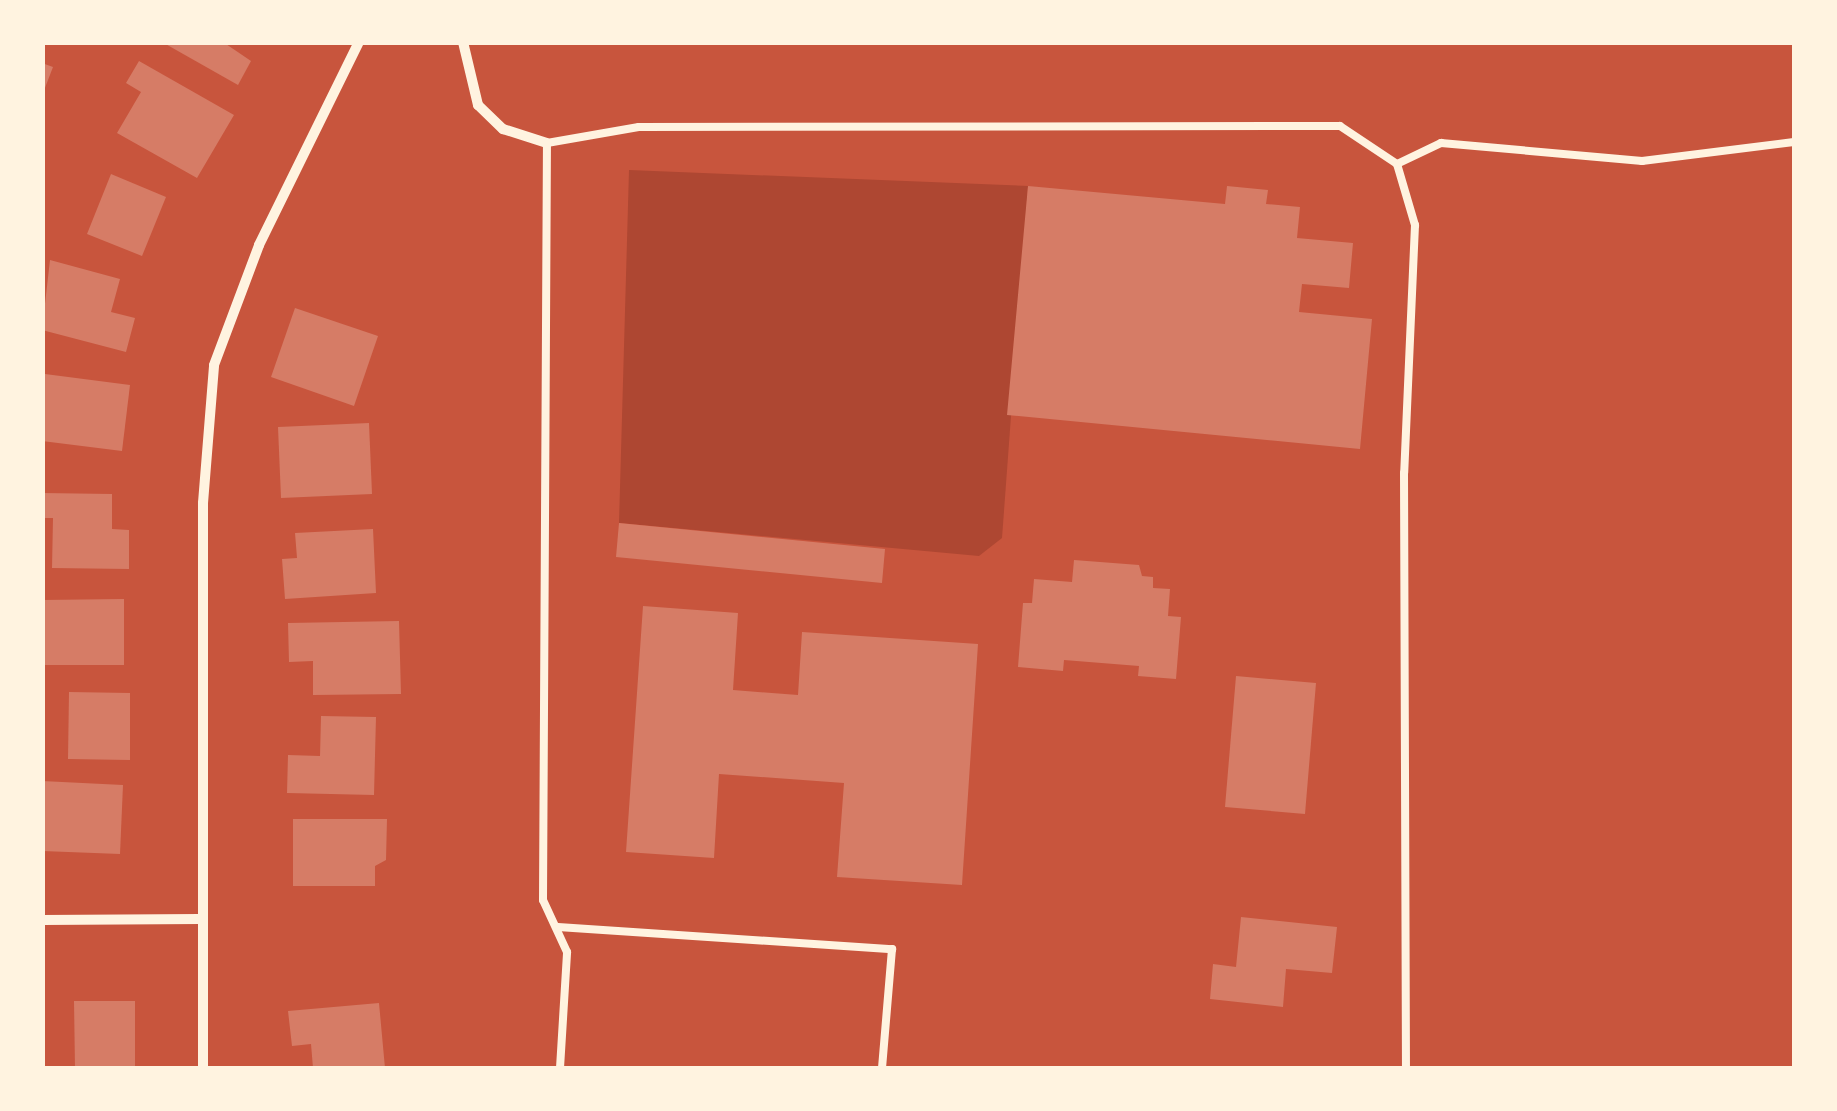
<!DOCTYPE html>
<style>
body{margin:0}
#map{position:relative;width:1837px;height:1111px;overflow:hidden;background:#c8553d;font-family:Karla,sans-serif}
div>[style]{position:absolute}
.green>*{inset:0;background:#ae4732}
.building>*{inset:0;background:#d67c66}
.service>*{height:8px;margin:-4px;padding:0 4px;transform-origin:4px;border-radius:4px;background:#fff3e0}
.minor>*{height:10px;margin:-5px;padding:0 5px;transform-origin:5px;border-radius:5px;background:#fff3e0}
span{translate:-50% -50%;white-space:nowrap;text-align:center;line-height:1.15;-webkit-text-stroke:9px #fff3e0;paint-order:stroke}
.frame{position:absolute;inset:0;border:45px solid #fff3e0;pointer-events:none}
</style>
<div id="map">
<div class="green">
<i style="clip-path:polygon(629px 170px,1028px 186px,1002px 538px,979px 556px,619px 523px)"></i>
</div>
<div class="building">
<i style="clip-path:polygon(162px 42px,223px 42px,251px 61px,238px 85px)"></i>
<i style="clip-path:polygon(139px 61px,234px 115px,197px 178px,117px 133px,141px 92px,126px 83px)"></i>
<i style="clip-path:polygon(42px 63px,53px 67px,43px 93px,42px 93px)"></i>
<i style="clip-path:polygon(111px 174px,166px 197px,142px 256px,87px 234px)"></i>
<i style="clip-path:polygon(1028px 186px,1225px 204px,1227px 186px,1268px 190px,1266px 204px,1300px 207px,1297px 238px,1353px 243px,1349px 288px,1302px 284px,1299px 312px,1372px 319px,1360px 449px,1007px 415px)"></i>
<i style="clip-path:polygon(50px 260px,120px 279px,111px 312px,135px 318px,126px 352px,42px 330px)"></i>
<i style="clip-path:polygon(295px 308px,378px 336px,354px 406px,271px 377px)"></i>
<i style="clip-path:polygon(45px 374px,130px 385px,122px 451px,42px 441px)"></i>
<i style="clip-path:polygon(369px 423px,372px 494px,281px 498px,278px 427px)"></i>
<i style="clip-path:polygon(42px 493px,112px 494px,112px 529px,129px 530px,129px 569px,52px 568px,53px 518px,42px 518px)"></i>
<i style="clip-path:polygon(619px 523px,885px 549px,882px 583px,616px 557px)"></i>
<i style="clip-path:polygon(373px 529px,376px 593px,285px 599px,282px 559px,297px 558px,295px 533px)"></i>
<i style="clip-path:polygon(1074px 560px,1139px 565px,1142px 576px,1153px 577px,1153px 588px,1170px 589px,1168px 616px,1181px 617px,1176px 679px,1138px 676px,1139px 666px,1064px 660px,1063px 671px,1018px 667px,1023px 603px,1032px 603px,1034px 579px,1072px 582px)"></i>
<i style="clip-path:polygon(124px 599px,124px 665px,42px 665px,42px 600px)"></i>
<i style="clip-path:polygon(643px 606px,738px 613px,733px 690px,798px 695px,802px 632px,978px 644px,962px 885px,837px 877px,844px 783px,719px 774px,714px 858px,626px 852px)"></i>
<i style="clip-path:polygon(399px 621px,401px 694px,313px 695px,313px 661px,289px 662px,288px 623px)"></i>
<i style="clip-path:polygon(1236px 676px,1316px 683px,1305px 814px,1225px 807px)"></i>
<i style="clip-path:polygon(69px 692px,130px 693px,130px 760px,68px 759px)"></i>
<i style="clip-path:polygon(321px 716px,376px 717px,374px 795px,287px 793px,288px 755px,320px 756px)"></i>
<i style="clip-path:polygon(42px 781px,123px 785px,120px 854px,42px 851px)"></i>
<i style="clip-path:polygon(293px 819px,387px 819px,386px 860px,375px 866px,375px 886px,293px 886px)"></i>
<i style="clip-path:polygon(1241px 917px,1337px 927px,1332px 973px,1286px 969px,1283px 1007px,1210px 999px,1213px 964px,1236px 967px)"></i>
<i style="clip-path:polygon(74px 1001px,135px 1001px,135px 1068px,75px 1068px)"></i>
<i style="clip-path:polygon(379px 1003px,385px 1068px,313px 1068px,311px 1044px,292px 1046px,288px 1011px)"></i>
</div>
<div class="service">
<i style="left:1397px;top:164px;width:49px;rotate:-25.5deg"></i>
<i style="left:1441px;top:143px;width:202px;rotate:5.1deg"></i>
<i style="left:1642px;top:161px;width:153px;rotate:-7.1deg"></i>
<i style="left:558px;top:927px;width:335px;rotate:3.8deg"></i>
<i style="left:892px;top:949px;width:119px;rotate:94.8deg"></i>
<i style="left:560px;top:1068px;width:116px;rotate:-86.5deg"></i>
<i style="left:567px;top:952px;width:57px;rotate:-114.8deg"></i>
<i style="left:543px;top:900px;width:757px;rotate:-89.7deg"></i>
<i style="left:547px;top:143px;width:93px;rotate:-9.9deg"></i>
<i style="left:639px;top:127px;width:701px;rotate:-0.08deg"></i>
<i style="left:1340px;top:126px;width:69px;rotate:33.7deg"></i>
<i style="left:1397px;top:164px;width:64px;rotate:73.6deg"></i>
<i style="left:1415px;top:225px;width:248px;rotate:92.5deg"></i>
<i style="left:1404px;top:473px;width:595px;rotate:89.81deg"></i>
</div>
<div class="minor">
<i style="left:463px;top:42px;width:65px;rotate:76.6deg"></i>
<i style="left:478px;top:105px;width:35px;rotate:44deg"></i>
<i style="left:503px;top:129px;width:46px;rotate:17.7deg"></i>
<i style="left:42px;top:920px;width:158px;rotate:-0.4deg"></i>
<i style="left:203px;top:1068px;width:565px;rotate:-90deg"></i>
<i style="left:203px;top:503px;width:138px;rotate:-85.4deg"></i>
<i style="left:214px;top:365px;width:128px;rotate:-69.4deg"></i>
<i style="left:259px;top:245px;width:226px;rotate:-63.8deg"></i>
</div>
<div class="frame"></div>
</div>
